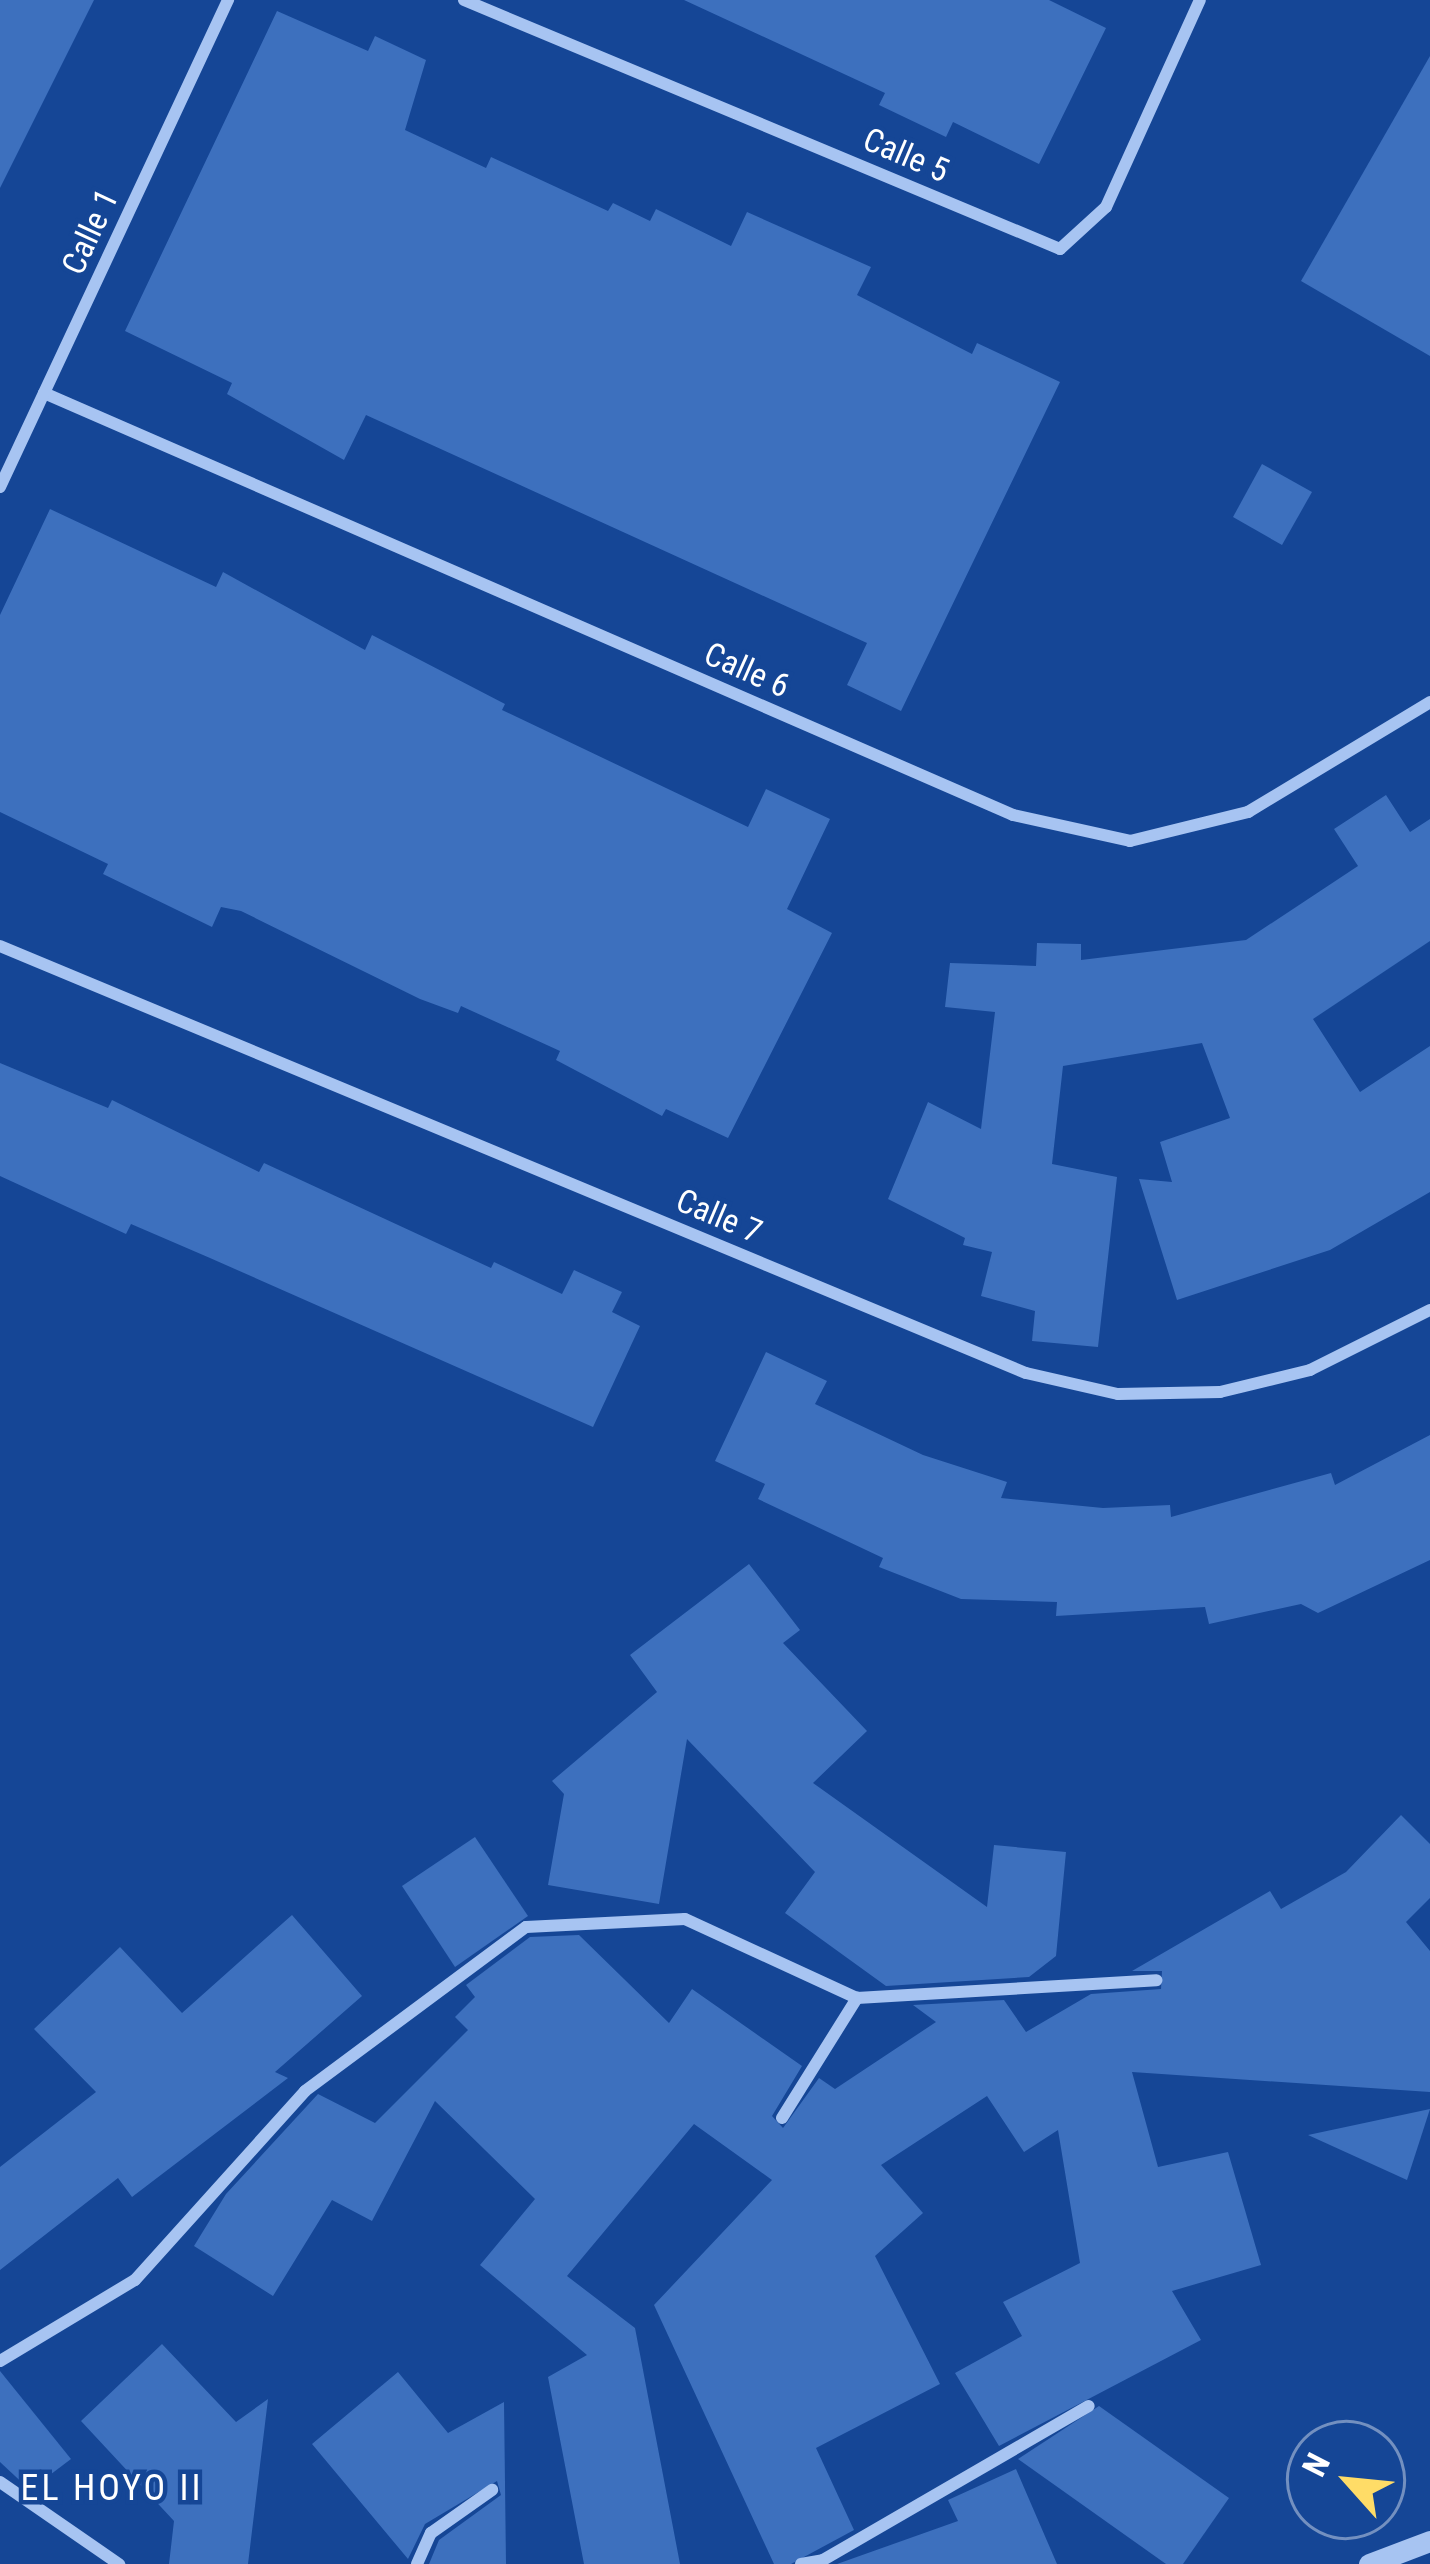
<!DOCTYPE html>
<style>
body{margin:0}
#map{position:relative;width:1430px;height:2564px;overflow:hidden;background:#154696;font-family:"Roboto Condensed",sans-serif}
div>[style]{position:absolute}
.building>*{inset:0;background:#3d70be}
.minor>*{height:12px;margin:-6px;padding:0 6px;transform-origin:6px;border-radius:6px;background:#a7c4f2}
.tertiary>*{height:21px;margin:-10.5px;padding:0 10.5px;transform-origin:10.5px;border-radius:10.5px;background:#a7c4f2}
span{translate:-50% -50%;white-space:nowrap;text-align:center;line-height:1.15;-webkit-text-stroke:9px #154696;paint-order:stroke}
.street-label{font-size:33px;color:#fff}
.neighbourhood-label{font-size:36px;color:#fff;letter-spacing:3px}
.north{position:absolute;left:1286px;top:2420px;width:120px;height:120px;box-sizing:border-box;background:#154696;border:3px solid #7390c0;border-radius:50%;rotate:297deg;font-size:33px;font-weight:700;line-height:48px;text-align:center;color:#fff}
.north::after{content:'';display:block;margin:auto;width:42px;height:54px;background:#ffdc67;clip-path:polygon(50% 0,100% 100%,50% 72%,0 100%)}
</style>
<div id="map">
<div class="building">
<i style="clip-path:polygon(0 0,94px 0,0 188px)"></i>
<i style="clip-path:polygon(684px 0,1049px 0,1106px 28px,1039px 164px,953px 122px,946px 137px,879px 105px,885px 93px)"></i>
<i style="clip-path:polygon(277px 11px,368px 51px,375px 36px,426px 60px,405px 130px,486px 168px,491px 157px,608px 211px,613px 203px,650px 221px,656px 209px,731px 246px,747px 212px,871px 267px,857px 295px,972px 354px,977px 343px,1060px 382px,901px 711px,847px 685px,867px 643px,366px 415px,344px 460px,227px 394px,232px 383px,125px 331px)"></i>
<i style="clip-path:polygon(1430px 56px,1430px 356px,1301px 281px)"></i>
<i style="clip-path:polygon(1262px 464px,1312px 492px,1282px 545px,1233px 517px)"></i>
<i style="clip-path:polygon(50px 509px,216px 587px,223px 572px,365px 650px,372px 635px,505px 704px,502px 710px,748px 827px,766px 789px,830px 819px,787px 909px,832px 933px,728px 1138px,666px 1109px,662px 1116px,556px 1060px,560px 1051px,461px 1006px,458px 1013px,420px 999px,241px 911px,221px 907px,212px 927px,103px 874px,108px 864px,0 812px,0 615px)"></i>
<i style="clip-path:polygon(1386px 795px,1410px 832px,1430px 819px,1430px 941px,1313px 1019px,1360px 1092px,1430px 1046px,1430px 1192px,1330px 1250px,1177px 1300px,1139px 1179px,1172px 1182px,1160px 1142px,1230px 1118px,1202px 1043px,1063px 1066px,1052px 1164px,1117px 1177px,1098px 1347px,1032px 1341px,1035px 1311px,981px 1296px,992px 1252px,963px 1245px,965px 1238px,888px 1199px,928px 1102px,981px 1129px,995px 1012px,945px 1007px,950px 963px,1036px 966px,1037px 943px,1081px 944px,1081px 960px,1246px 940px,1358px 866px,1334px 829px)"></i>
<i style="clip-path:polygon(0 1063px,108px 1108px,112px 1100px,259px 1172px,264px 1163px,491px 1268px,494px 1262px,562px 1294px,574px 1270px,622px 1292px,612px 1312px,640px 1326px,593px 1427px,210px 1258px,131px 1224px,126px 1234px,0 1176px)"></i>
<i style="clip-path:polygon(766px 1352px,827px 1381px,815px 1404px,923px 1455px,1007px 1482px,1001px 1498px,1103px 1508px,1170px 1505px,1171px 1517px,1331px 1473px,1335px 1485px,1430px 1435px,1430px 1560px,1318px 1613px,1301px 1604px,1209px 1624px,1205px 1607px,1056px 1616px,1057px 1602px,961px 1599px,879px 1567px,883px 1558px,758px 1499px,765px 1484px,715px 1461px)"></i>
<i style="clip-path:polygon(749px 1564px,800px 1630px,783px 1643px,867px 1731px,813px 1783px,987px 1907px,994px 1845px,1066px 1852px,1056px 1956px,1029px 1977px,886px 1986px,785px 1913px,815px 1872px,687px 1739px,659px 1904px,548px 1885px,564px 1794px,552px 1781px,657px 1692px,630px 1655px)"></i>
<i style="clip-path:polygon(1401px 1815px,1430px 1844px,1430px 1898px,1406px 1922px,1430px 1951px,1430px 2092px,1132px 2072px,1158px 2167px,1228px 2152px,1261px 2265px,1172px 2291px,1201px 2340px,999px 2446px,955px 2373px,1022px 2336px,1003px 2302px,1080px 2263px,1058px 2130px,1024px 2152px,987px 2096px,881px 2165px,923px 2213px,875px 2256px,940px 2384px,816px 2448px,854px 2530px,791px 2564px,774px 2564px,654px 2305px,772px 2180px,694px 2124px,567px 2276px,635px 2328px,680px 2564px,584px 2564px,548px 2377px,587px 2355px,480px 2265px,535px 2199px,435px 2101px,372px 2221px,332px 2200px,273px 2296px,194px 2246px,226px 2194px,318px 2094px,375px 2123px,468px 2030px,455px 2017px,475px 1997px,466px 1985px,530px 1937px,579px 1935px,669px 2023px,692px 1989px,802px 2066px,772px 2116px,783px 2128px,819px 2078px,835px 2089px,936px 2022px,913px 2005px,1004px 2000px,1026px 2032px,1091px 1994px,1161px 1989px,1162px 1971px,1132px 1971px,1270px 1891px,1281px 1909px,1346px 1872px)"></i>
<i style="clip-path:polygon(475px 1837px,528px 1916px,455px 1967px,402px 1886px)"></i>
<i style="clip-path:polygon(292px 1915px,362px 1996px,275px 2072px,288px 2078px,132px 2197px,118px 2178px,0 2270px,0 2167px,96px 2092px,34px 2029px,120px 1947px,182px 2013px)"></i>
<i style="clip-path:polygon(1430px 2109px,1407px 2180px,1308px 2135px)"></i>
<i style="clip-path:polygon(162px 2344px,236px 2422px,268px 2399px,248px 2564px,169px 2564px,174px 2521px,81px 2421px)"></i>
<i style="clip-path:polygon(0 2371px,71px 2459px,30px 2490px,0 2462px)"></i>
<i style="clip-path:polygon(398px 2372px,448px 2433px,504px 2402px,506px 2564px,429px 2564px,439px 2540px,501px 2495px,497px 2481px,425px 2524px,408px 2559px,312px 2444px)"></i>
<i style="clip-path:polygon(1099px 2406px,1229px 2498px,1183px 2564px,1166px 2564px,1018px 2459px)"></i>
<i style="clip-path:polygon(1016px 2469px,1057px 2564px,837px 2564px,958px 2521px,948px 2500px)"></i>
</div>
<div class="minor">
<i style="left:464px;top:0;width:646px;rotate:22.67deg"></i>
<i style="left:1060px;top:249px;width:62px;rotate:-42.4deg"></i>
<i style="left:1106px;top:207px;width:227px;rotate:-65.6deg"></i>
<i style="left:44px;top:393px;width:1057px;rotate:23.53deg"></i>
<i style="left:1013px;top:815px;width:120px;rotate:12.5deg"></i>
<i style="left:1130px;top:841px;width:122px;rotate:-13.8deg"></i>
<i style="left:1248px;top:812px;width:213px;rotate:-31.1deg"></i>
<i style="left:0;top:487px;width:538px;rotate:-64.91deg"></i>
<i style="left:0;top:946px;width:1111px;rotate:22.6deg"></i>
<i style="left:1026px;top:1373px;width:94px;rotate:12.9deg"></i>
<i style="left:1118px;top:1394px;width:102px;rotate:-1.1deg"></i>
<i style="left:1220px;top:1392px;width:93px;rotate:-13.7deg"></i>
<i style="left:1310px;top:1370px;width:134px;rotate:-26.6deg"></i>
<i style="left:782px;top:2118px;width:142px;rotate:-58deg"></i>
<i style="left:857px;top:1998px;width:300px;rotate:-3.4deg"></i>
<i style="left:0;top:2361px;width:157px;rotate:-31deg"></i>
<i style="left:135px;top:2280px;width:254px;rotate:-48deg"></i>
<i style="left:305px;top:2091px;width:275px;rotate:-36.6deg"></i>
<i style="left:526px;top:1927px;width:159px;rotate:-2.9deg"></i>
<i style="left:685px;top:1919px;width:189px;rotate:24.7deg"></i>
<i style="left:0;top:2482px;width:145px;rotate:34.6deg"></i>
<i style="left:417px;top:2564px;width:34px;rotate:-66deg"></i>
<i style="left:431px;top:2533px;width:75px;rotate:-35.2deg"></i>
<i style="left:801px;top:2564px;width:22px;rotate:-10deg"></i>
<i style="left:823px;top:2560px;width:307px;rotate:-30.1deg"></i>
</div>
<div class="tertiary">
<i style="left:1369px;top:2564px;width:65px;rotate:-20.7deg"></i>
</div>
<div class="street-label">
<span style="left:906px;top:155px;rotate:23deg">Calle 5</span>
<span style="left:90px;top:232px;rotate:-65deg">Calle 1</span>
<span style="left:747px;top:670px;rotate:24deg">Calle 6</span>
<span style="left:719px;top:1216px;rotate:23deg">Calle 7</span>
</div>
<div class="neighbourhood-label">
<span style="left:112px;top:2489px">EL HOYO II</span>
</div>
<div class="north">N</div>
</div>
